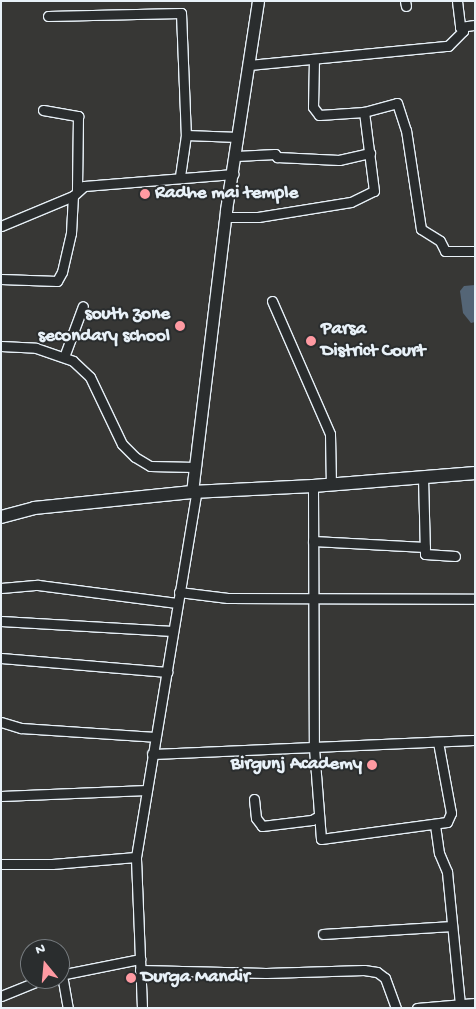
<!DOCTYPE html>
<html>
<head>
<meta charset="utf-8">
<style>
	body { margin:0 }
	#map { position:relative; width:476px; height:1009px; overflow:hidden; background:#373735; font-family:"Gochi Hand",sans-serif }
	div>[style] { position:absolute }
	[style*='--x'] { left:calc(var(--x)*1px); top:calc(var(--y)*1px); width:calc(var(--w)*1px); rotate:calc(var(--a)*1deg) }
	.water>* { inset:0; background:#546576 }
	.roads { filter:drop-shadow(1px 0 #e8f1f8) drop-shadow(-1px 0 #e8f1f8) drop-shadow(0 1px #e8f1f8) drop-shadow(0 -1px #e8f1f8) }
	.minor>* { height:9px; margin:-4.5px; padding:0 4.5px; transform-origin:4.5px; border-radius:4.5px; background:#2a2d2e }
	.tertiary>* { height:11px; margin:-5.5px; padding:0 5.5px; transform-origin:5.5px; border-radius:5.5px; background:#2a2d2e }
	.secondary>* { height:12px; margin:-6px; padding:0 6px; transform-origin:6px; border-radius:6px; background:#2a2d2e }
	.dots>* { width:14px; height:14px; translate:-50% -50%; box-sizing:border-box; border:2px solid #2a2d2e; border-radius:50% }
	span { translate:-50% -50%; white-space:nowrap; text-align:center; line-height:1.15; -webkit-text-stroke:4px #2a2d2e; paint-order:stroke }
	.poi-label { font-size:19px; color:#e8f1f8; font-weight:700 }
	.left { translate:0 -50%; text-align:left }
	.right { translate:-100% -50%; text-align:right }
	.frame { position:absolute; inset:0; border:2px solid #e8f1f8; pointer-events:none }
	.north { position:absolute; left:20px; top:939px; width:50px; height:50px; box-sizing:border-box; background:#2a2d2e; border:1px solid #767b7f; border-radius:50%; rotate:343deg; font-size:14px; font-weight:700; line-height:20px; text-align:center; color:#e8f1f8 }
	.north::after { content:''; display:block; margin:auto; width:18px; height:22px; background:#ff9aa2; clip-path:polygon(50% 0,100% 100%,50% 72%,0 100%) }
</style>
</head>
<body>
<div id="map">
	<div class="water">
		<div style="clip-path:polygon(475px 285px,475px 322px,471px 323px,463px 313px,460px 291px,464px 286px)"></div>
	</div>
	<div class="roads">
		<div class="minor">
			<div style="--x:405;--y:1;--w:5;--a:79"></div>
			<div style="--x:457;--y:1;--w:26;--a:83"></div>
			<div style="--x:48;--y:16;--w:133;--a:-1.3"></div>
			<div style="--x:181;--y:13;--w:122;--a:87.7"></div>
			<div style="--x:186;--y:135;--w:41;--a:98.3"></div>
			<div style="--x:249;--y:65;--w:200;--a:-5.5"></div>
			<div style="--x:448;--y:46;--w:21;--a:-45"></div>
			<div style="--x:463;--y:31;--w:5;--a:-127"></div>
			<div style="--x:460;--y:27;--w:15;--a:-8"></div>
			<div style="--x:43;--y:110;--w:36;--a:10"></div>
			<div style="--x:78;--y:116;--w:75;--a:90.8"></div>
			<div style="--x:364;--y:112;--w:34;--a:-15"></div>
			<div style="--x:397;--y:103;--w:28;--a:72"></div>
			<div style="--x:406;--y:130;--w:100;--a:81.4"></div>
			<div style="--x:421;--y:229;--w:22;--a:32"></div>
			<div style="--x:440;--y:241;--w:11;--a:63"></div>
			<div style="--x:445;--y:251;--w:30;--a:0"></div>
			<div style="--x:186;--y:135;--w:52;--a:2.2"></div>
			<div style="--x:236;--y:156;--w:39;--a:-3"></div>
			<div style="--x:275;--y:154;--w:4;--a:56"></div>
			<div style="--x:277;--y:157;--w:62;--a:2.8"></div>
			<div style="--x:339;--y:160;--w:32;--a:-13"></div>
			<div style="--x:225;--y:217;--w:33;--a:0"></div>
			<div style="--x:258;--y:217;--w:94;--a:-9.2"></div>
			<div style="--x:351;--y:202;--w:25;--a:-26"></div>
			<div style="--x:374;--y:191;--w:80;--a:-97.2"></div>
			<div style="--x:364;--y:112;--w:45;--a:176.2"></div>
			<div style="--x:319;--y:115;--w:10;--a:-127"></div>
			<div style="--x:313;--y:107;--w:47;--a:-88.8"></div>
			<div style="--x:1;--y:226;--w:78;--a:-22.6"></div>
			<div style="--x:73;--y:196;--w:15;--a:-42"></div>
			<div style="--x:84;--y:186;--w:150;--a:-4.6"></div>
			<div style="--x:1;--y:279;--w:56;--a:2"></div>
			<div style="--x:57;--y:281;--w:10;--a:-61"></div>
			<div style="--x:62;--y:272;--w:40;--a:-77"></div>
			<div style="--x:71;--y:233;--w:37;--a:-87"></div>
			<div style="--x:272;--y:301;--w:145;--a:66.4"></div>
			<div style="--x:330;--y:434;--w:51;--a:88.9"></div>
			<div style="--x:1;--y:346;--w:35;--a:3"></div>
			<div style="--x:36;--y:348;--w:39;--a:19"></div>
			<div style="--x:73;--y:361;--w:23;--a:43"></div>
			<div style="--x:90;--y:377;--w:74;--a:64.5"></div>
			<div style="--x:122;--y:444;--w:18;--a:45"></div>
			<div style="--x:135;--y:457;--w:17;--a:31"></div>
			<div style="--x:150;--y:466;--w:45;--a:1.3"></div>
			<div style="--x:64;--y:357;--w:54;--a:-69.6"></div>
			<div style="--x:423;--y:477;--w:77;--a:88.5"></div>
			<div style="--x:425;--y:554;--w:30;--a:4"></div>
			<div style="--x:313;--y:486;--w:262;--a:89.8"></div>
			<div style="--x:314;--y:748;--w:91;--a:85.6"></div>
			<div style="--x:321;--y:839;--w:127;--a:-7.7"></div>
			<div style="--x:447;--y:822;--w:10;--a:-66"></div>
			<div style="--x:451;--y:813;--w:72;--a:-100.4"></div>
			<div style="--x:313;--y:541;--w:112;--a:3.1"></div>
			<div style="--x:1;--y:588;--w:37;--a:-5"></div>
			<div style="--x:38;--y:585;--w:140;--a:7.4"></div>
			<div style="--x:179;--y:592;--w:49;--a:7"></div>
			<div style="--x:228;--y:598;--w:247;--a:0.2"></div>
			<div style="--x:1;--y:621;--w:172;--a:3.3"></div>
			<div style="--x:1;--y:658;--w:167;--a:4.8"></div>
			<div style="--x:1;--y:722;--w:21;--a:17"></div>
			<div style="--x:21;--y:728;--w:134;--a:3.8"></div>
			<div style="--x:152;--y:754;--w:323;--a:-2.5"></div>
			<div style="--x:1;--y:796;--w:146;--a:-2.4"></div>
			<div style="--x:254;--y:799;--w:19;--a:84"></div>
			<div style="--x:256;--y:818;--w:10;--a:53"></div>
			<div style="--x:262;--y:826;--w:50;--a:-6.8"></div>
			<div style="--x:312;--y:820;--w:8;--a:-30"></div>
			<div style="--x:435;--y:825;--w:28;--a:82"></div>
			<div style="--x:439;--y:853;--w:21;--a:67"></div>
			<div style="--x:447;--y:872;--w:133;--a:84.4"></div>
			<div style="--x:1;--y:864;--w:51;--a:0"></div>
			<div style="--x:52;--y:864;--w:84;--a:-4.8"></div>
			<div style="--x:323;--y:934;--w:129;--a:-3.5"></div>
			<div style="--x:140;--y:970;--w:126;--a:1.4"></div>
			<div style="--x:266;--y:973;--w:98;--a:-1.8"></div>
			<div style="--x:364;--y:970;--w:13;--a:9"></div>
			<div style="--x:377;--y:972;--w:10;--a:37"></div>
			<div style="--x:385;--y:978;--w:32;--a:70"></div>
			<div style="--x:60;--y:975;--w:82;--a:-11.3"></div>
			<div style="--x:62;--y:975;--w:34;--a:80"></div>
			<div style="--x:1;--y:996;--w:45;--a:-22"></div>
			<div style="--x:142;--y:1008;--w:151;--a:-92.3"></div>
			<div style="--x:136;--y:857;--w:369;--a:-80.6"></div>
			<div style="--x:417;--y:1008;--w:58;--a:-4.9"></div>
		</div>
		<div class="tertiary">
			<div style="--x:192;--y:492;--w:284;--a:-83.1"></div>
			<div style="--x:226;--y:210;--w:211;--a:-81.3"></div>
		</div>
		<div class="secondary">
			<div style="--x:1;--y:517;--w:34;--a:-15"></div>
			<div style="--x:34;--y:508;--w:159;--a:-5.8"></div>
			<div style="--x:192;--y:492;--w:121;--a:-2.8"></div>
			<div style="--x:313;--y:486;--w:163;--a:-4.6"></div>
		</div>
	</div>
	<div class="dots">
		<div style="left:145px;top:194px;background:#ff9aa2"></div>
		<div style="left:180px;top:326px;background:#ff9aa2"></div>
		<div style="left:311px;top:341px;background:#ff9aa2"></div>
		<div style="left:372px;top:765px;background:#ff9aa2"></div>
		<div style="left:131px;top:978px;background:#ff9aa2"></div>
	</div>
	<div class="poi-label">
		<span class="left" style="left:155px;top:194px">Radhe mai temple</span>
		<span class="right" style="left:170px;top:326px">south zone<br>secondary school</span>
		<span class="left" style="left:321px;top:341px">Parsa<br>District Court</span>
		<span class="right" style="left:362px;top:765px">Birgunj Academy</span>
		<span class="left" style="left:141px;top:978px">Durga Mandir</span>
	</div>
	<div class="frame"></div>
	<div class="north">N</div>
</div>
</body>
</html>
